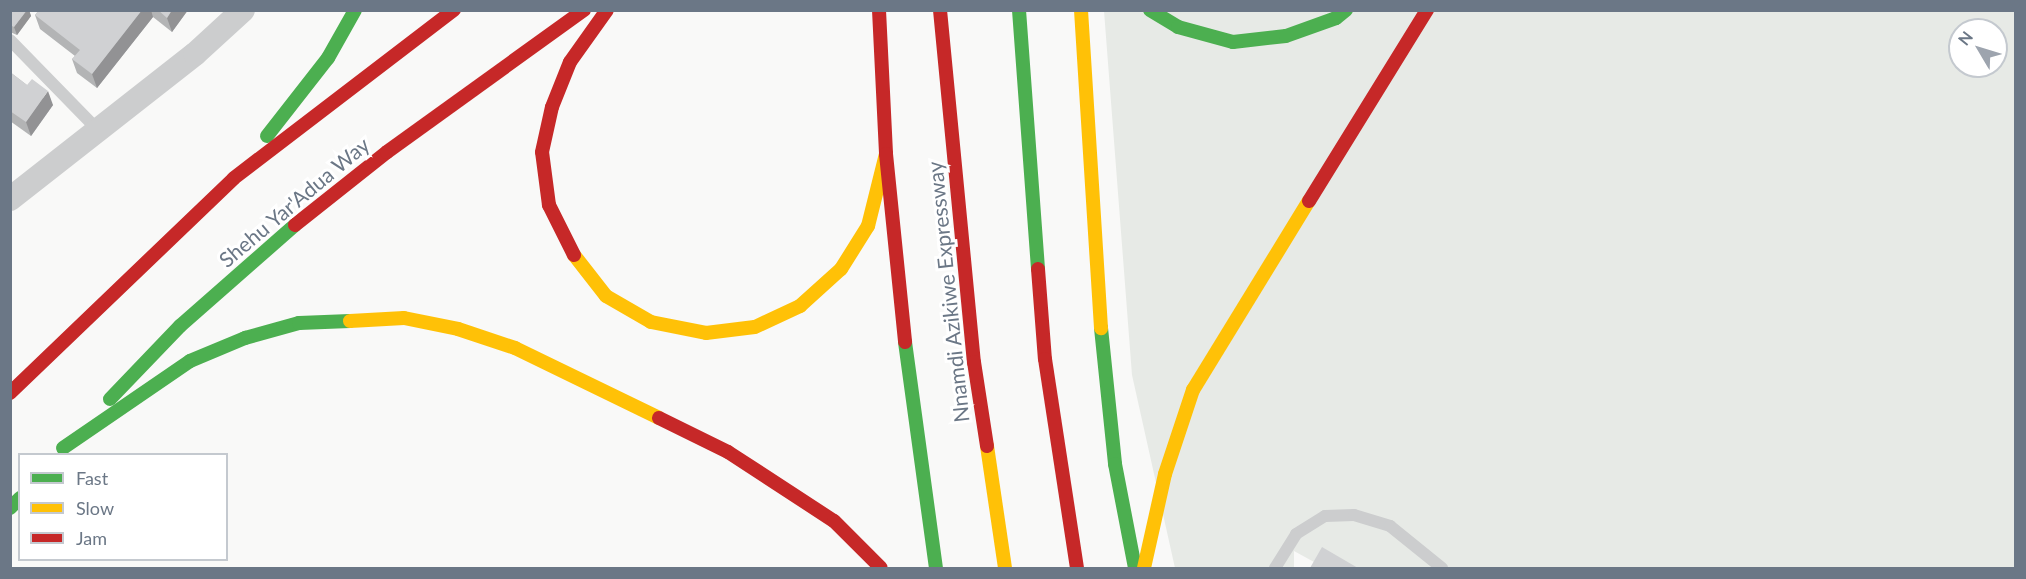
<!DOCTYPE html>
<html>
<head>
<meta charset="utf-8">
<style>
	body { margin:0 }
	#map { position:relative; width:2026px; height:579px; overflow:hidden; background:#f9f9f8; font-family:Lato,sans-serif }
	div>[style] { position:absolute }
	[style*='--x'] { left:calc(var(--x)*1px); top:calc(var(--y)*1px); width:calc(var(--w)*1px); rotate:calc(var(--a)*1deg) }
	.green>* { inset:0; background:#e7eae6 }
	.lane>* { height:12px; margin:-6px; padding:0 6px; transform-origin:6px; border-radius:6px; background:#cccdce }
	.street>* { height:24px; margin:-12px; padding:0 12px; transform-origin:12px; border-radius:12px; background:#cccdce }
	.fast>* { height:14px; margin:-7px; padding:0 7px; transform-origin:7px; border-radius:7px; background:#4caf50 }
	.slow>* { height:14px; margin:-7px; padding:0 7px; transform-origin:7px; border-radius:7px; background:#ffc107 }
	.jam>* { height:14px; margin:-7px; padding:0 7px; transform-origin:7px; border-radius:7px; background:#c62828 }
	.wall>* { inset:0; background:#b3b4b5 }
	.shaded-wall>* { inset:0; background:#929294 }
	.building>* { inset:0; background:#d0d1d3 }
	span { translate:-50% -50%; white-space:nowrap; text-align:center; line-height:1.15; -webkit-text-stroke:6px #fff; paint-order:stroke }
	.street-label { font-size:21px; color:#6b7786 }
	.frame { position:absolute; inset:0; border:12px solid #6b7786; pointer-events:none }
	.legend { position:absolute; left:18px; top:453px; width:210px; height:108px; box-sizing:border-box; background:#fff; border:2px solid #c4c9cf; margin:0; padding:8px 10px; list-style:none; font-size:18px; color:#6b7786 }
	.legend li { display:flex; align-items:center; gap:12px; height:30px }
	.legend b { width:30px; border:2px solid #c4c9cf }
	.north { position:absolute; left:1948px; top:18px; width:60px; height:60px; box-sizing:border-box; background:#fff; border:2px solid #c4c9cf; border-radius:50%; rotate:308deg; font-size:16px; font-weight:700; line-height:24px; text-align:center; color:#6b7786 }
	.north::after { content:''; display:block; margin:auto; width:21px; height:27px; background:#9da4ae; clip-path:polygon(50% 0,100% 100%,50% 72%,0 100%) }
</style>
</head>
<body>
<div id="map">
	<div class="green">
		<div style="clip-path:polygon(evenodd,1104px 11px,2015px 11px,2015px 568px,1325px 568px,1294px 551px,1294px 568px,1175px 568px,1132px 375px,1104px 11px,1960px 30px,1996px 30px,1996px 66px,1960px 66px,1960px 30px)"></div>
	</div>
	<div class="lane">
		<div style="--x:10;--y:40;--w:123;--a:45.7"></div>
		<div style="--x:1275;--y:568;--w:40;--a:-58"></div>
		<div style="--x:1296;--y:534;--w:34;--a:-32"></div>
		<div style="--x:1325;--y:516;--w:29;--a:-2"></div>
		<div style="--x:1354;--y:515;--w:38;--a:17"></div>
		<div style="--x:1390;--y:526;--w:67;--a:38.9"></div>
	</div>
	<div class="street">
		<div style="--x:10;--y:199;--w:235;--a:-38.1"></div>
		<div style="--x:195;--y:54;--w:65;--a:-42.5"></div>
	</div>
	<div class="fast">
		<div style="--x:1019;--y:10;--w:260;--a:85.8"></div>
		<div style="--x:1150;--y:10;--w:33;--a:31"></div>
		<div style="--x:1178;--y:27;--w:57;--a:15.3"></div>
		<div style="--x:1233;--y:42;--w:53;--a:-6.5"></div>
		<div style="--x:1286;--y:36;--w:53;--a:-19.8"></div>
		<div style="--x:1336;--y:18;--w:13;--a:-39"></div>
		<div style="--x:267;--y:136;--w:99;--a:-52"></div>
		<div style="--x:328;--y:58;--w:55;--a:-60.6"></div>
		<div style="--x:1101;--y:328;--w:137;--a:84.1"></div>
		<div style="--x:1115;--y:464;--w:106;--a:79.1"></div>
		<div style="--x:905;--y:342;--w:228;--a:82.2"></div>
		<div style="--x:110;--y:399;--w:101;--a:-46.2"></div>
		<div style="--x:180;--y:326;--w:153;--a:-41.3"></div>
		<div style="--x:63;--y:448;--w:154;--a:-34.4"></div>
		<div style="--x:190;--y:361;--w:60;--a:-22.7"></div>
		<div style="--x:245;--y:338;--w:56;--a:-15.5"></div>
		<div style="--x:299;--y:323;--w:51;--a:-2.2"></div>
		<div style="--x:10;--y:508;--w:14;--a:-45"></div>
	</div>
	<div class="slow">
		<div style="--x:1081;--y:10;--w:319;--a:86.4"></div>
		<div style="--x:574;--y:255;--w:52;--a:52"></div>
		<div style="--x:606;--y:296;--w:52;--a:30"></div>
		<div style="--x:651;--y:322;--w:56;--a:11.3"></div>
		<div style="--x:706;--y:333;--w:49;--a:-7"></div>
		<div style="--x:755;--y:327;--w:50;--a:-25"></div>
		<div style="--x:800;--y:306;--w:55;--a:-42.1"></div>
		<div style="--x:841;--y:269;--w:51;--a:-57.9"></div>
		<div style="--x:868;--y:226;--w:74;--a:-76"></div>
		<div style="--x:350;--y:321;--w:54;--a:-3.2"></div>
		<div style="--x:404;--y:318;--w:55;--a:11.5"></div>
		<div style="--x:458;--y:329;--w:60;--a:18.4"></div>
		<div style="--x:515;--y:348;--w:160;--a:25.9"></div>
		<div style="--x:987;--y:446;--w:123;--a:81.6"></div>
		<div style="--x:1144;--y:568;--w:96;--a:-77.4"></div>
		<div style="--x:1165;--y:474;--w:89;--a:-71.6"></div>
		<div style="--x:1193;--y:390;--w:222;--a:-58.5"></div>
	</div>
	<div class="jam">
		<div style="--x:879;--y:10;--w:144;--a:87.2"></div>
		<div style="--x:886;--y:154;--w:189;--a:84.2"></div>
		<div style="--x:940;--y:10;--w:354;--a:84.5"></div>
		<div style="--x:974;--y:362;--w:85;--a:81.2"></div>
		<div style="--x:1309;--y:201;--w:225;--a:-58.3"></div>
		<div style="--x:295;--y:225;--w:117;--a:-38.4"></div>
		<div style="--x:387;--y:152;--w:243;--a:-35.8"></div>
		<div style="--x:574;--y:255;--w:56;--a:-116.6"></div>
		<div style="--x:549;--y:205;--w:53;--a:-97.5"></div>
		<div style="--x:542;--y:152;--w:46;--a:-77.5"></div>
		<div style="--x:552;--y:107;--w:48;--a:-68.2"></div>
		<div style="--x:570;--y:62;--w:64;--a:-54.6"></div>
		<div style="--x:1038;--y:269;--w:90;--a:85.6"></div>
		<div style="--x:1045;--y:359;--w:211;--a:81.3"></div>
		<div style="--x:10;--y:393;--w:310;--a:-43.8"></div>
		<div style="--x:234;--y:178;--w:277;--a:-37.4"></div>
		<div style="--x:659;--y:418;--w:77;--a:26.2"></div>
		<div style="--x:728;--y:452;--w:126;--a:33.1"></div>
		<div style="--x:834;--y:521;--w:66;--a:45"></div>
	</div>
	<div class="wall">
		<div style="clip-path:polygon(10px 10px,29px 10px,31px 16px,17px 35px,10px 32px)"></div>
		<div style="clip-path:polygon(39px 10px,188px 10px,172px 32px,153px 17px,97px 88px,77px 73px,72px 59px,75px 56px,40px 29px,35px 15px)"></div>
		<div style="clip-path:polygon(10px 72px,53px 105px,31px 136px,10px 121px)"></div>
	</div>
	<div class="shaded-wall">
		<div style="clip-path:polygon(27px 10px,29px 10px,31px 16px,17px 35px,14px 27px)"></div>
		<div style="clip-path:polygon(142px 10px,151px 10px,153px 17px,97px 88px,92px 74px)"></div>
		<div style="clip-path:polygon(172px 10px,188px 10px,172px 32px,167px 18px)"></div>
		<div style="clip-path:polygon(48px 91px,53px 105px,31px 136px,26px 122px)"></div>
	</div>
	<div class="building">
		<div style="clip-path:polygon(10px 10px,27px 10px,14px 27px,10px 25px)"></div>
		<div style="clip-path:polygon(39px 10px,142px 10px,92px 74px,72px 59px,80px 50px,35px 15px)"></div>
		<div style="clip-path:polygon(158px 10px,172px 10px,167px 18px)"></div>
		<div style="clip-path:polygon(10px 72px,27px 85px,32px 79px,48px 91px,26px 122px,10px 111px)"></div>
		<div style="clip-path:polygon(1322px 547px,1358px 568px,1310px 568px)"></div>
	</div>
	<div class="street-label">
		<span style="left:294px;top:202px;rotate:-40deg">Shehu Yar'Adua Way</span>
		<span style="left:948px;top:292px;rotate:-96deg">Nnamdi Azikiwe Expressway</span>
	</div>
	<div class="frame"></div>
	<ul class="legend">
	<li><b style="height:8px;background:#4caf50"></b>Fast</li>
	<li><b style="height:8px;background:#ffc107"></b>Slow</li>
	<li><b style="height:8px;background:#c62828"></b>Jam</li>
	</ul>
	<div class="north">N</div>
</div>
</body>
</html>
